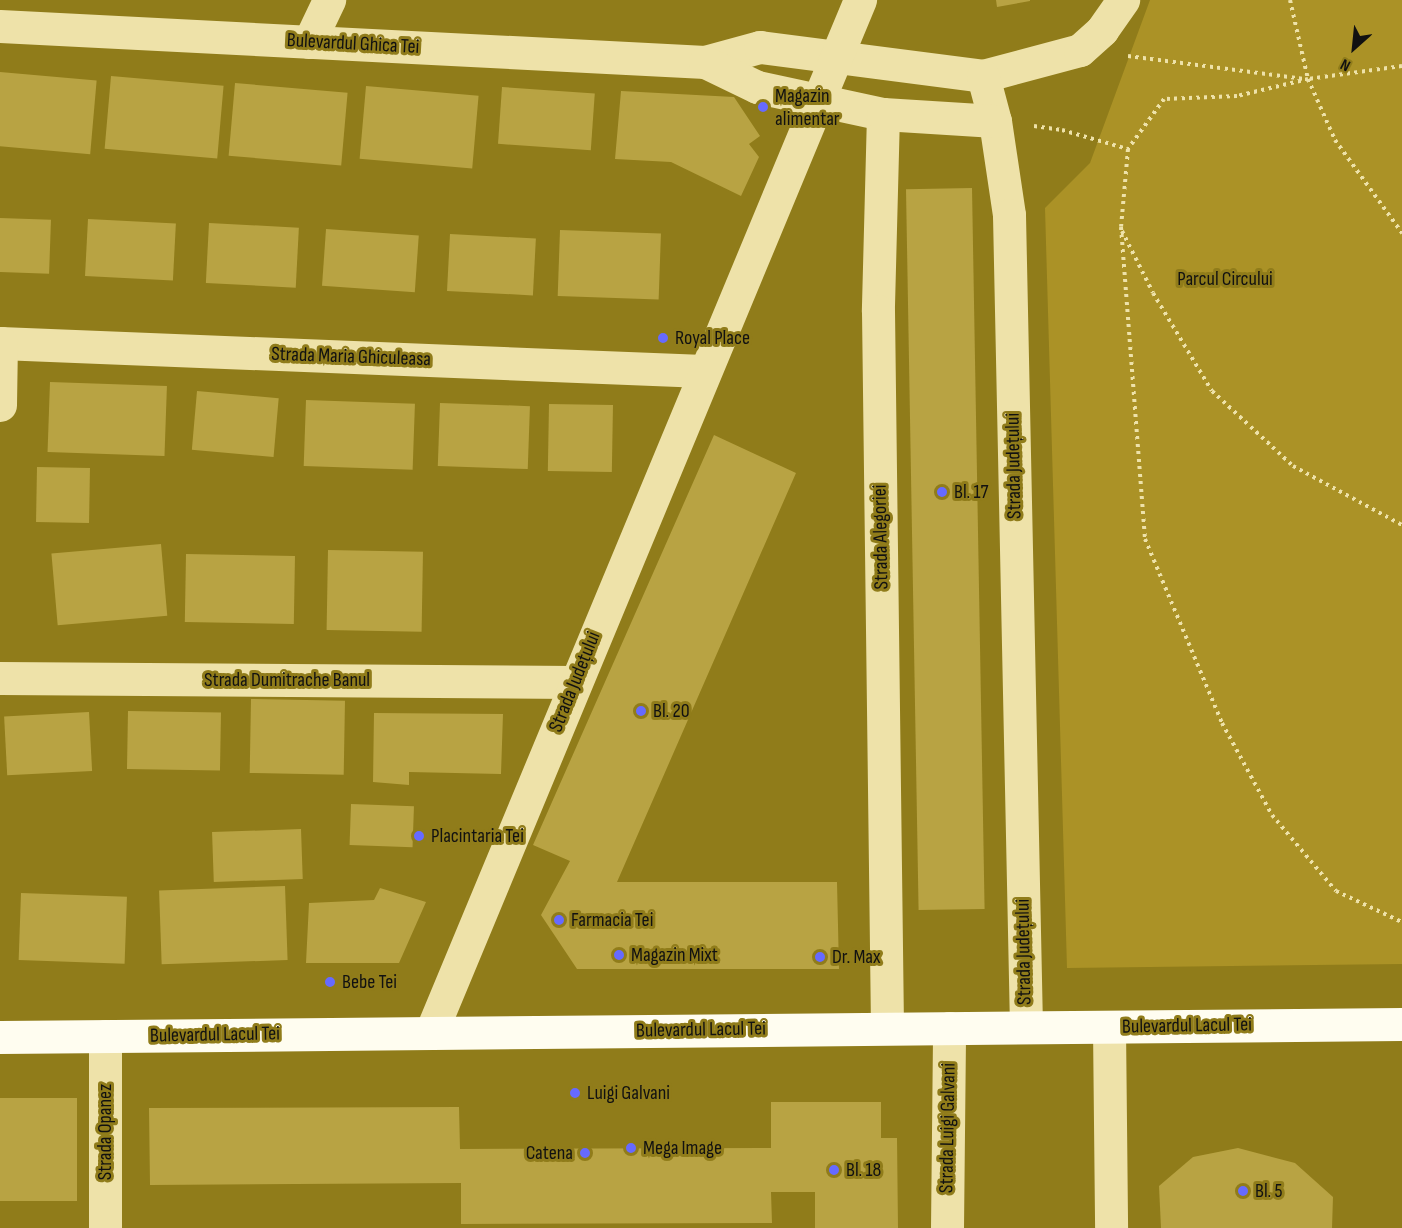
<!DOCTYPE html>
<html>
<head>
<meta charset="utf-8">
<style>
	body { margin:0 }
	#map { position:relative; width:1402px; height:1228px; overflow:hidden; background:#907c1a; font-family:"Sofia Sans Condensed",sans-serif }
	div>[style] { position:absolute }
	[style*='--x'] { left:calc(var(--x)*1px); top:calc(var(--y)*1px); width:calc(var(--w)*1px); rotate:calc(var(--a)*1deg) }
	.green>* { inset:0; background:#ab9226 }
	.building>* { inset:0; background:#b8a343; transform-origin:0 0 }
	.path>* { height:4px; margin-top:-2px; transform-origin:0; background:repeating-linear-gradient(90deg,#eee2a9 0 3px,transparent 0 7.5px) }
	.minor>* { height:33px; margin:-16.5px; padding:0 16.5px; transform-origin:16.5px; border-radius:16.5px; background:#eee2a9 }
	.major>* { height:33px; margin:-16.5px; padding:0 16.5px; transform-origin:16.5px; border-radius:16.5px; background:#fffdf0 }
	.dots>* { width:16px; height:16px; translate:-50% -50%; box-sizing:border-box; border:3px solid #907c1a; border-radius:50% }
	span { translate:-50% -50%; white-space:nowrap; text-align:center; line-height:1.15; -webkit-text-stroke:6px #907c1a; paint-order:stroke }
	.street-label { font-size:20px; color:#111 }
	.poi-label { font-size:20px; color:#111 }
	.left { translate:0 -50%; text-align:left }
	.right { translate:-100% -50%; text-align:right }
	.park-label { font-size:20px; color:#111 }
	.north { position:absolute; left:1324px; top:18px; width:60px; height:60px; -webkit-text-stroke:4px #907c1a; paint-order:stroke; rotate:207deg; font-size:16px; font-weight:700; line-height:24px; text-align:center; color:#111 }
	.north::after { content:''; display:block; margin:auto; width:21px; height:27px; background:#111; clip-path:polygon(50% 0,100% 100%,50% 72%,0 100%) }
</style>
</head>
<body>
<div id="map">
	<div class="green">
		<div style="clip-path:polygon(1150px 0,1402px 0,1402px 964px,1067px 968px,1045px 208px,1090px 163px)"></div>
	</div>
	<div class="building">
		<div style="clip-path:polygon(996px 0,1030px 0,1030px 1px,997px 7px)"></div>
		<div style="left:0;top:72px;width:97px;height:74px;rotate:5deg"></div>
		<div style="left:111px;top:76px;width:113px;height:73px;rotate:5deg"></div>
		<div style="left:235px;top:83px;width:113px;height:73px;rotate:5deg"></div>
		<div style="left:366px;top:86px;width:113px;height:73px;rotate:5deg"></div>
		<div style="left:502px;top:87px;width:93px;height:57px;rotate:4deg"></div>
		<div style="clip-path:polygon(621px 91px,734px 97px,760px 136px,749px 144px,759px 157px,741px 196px,671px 162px,615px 159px)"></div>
		<div style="left:972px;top:188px;width:721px;height:66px;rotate:89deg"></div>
		<div style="left:0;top:218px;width:51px;height:54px;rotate:2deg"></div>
		<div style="left:88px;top:219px;width:88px;height:57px;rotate:3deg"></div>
		<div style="left:209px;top:223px;width:90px;height:60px;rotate:3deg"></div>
		<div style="left:326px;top:229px;width:93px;height:57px;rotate:4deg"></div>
		<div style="left:560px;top:230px;width:101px;height:66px;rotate:2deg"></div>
		<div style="left:450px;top:234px;width:86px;height:57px;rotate:3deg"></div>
		<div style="left:50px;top:382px;width:117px;height:70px;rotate:2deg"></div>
		<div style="left:197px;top:391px;width:82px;height:59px;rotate:5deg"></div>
		<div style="left:306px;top:400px;width:109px;height:66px;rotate:2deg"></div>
		<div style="left:440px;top:403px;width:90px;height:63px;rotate:2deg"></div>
		<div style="left:549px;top:404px;width:64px;height:67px;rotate:1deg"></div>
		<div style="clip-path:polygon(714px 435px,796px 473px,617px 882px,837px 882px,839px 969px,577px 969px,541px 915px,570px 861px,533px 845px)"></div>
		<div style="left:37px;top:467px;width:53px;height:55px;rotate:1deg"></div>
		<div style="left:161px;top:544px;width:72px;height:110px;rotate:85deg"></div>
		<div style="left:328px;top:550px;width:95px;height:80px;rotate:1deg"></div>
		<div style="left:186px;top:554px;width:109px;height:68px;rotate:1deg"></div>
		<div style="left:251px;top:699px;width:94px;height:74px;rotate:1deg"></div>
		<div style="left:128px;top:711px;width:93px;height:58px;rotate:1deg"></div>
		<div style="left:89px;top:712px;width:59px;height:85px;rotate:87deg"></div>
		<div style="clip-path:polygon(374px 713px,503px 714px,501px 774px,409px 772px,409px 785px,373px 782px)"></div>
		<div style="left:351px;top:804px;width:63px;height:41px;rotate:2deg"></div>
		<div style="left:301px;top:829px;width:50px;height:89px;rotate:88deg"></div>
		<div style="left:285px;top:886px;width:74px;height:126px;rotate:88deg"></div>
		<div style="clip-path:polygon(380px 888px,426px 902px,399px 963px,306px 963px,309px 903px,374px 900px)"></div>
		<div style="left:21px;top:893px;width:106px;height:67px;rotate:2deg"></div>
		<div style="left:0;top:1098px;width:77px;height:103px"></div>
		<div style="clip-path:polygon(771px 1102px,881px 1102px,881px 1138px,897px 1138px,898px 1228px,815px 1228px,815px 1192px,771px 1192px,772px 1223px,461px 1224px,461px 1183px,150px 1185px,149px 1108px,459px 1107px,460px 1149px,771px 1148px)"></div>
		<div style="clip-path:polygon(1238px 1148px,1295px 1163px,1333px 1197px,1332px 1228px,1161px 1228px,1159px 1186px,1193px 1157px)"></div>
	</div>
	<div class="path">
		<div style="--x:1290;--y:0;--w:81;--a:77.2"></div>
		<div style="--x:1308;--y:79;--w:67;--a:66.1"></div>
		<div style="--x:1335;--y:140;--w:115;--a:54.2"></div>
		<div style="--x:1128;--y:56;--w:178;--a:7.4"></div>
		<div style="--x:1402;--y:66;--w:95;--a:172.1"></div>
		<div style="--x:1308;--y:79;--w:73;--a:166.5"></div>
		<div style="--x:1237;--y:96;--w:73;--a:177.6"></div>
		<div style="--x:1164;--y:99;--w:62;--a:125.8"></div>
		<div style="--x:1128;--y:149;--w:78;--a:95.1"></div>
		<div style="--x:1121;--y:227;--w:313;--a:85.6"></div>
		<div style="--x:1145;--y:539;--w:199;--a:67.3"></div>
		<div style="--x:1222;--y:723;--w:105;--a:61.5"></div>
		<div style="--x:1272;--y:815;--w:99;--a:49.9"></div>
		<div style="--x:1336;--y:891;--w:73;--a:25.2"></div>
		<div style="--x:1034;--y:126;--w:28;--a:8"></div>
		<div style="--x:1062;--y:130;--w:69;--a:16.1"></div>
		<div style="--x:1122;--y:231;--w:69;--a:63.4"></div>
		<div style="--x:1153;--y:293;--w:114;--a:59"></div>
		<div style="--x:1212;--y:391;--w:110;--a:42.8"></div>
		<div style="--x:1293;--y:466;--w:124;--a:28.4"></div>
	</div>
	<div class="minor">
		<div style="--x:0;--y:26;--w:706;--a:2.92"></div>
		<div style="--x:705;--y:62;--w:57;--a:-15.3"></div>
		<div style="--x:760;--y:47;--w:225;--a:7.4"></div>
		<div style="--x:983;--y:76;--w:100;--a:-15"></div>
		<div style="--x:1080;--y:50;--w:30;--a:-42"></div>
		<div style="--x:1102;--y:30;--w:37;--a:-55"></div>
		<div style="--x:309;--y:42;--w:47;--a:-64.5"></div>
		<div style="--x:705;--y:62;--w:58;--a:25.7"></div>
		<div style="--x:757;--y:87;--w:129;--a:12.1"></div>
		<div style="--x:883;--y:114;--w:197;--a:91.5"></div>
		<div style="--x:878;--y:311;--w:717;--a:89.28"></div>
		<div style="--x:983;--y:76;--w:47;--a:75.1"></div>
		<div style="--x:995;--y:121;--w:95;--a:81.5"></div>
		<div style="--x:1009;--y:215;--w:812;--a:88.8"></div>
		<div style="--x:883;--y:114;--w:112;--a:3.6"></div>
		<div style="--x:0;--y:343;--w:704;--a:2.28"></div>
		<div style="--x:0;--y:405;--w:62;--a:-89.1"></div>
		<div style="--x:0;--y:678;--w:574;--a:0.4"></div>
		<div style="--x:1109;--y:1027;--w:201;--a:89.4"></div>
		<div style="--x:431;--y:1032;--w:1118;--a:-67.43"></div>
		<div style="--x:105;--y:1036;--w:192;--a:90"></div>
		<div style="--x:947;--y:1228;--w:200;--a:-89.4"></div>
	</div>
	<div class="major">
		<div style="--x:0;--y:1037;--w:1402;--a:-0.53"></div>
	</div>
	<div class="dots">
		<div style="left:763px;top:107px;background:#666aff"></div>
		<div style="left:663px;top:338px;background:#666aff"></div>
		<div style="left:942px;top:492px;background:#666aff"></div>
		<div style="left:641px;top:711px;background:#666aff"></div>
		<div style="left:419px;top:836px;background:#666aff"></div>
		<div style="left:559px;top:920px;background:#666aff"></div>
		<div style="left:619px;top:955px;background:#666aff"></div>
		<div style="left:820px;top:957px;background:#666aff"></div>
		<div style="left:330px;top:982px;background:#666aff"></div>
		<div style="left:575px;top:1093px;background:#666aff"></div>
		<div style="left:631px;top:1148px;background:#666aff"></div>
		<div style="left:585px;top:1153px;background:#666aff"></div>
		<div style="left:834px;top:1170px;background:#666aff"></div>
		<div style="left:1243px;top:1191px;background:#666aff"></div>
	</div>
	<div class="street-label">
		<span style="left:353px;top:44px;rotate:3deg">Bulevardul Ghica Tei</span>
		<span style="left:351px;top:357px;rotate:2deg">Strada Maria Ghiculeasa</span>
		<span style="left:1014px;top:466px;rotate:-91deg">Strada Județului</span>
		<span style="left:881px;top:537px;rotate:-91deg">Strada Alegoriei</span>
		<span style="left:287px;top:680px">Strada Dumitrache Banul</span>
		<span style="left:575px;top:682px;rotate:-68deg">Strada Județului</span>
		<span style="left:1024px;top:952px;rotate:-91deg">Strada Județului</span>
		<span style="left:1187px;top:1026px;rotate:-1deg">Bulevardul Lacul Tei</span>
		<span style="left:701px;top:1030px;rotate:-1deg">Bulevardul Lacul Tei</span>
		<span style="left:215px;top:1035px;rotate:-1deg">Bulevardul Lacul Tei</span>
		<span style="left:948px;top:1128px;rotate:-89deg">Strada Luigi Galvani</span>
		<span style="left:105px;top:1132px;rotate:-90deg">Strada Opanez</span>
	</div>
	<div class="poi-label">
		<span class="left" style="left:775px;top:108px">Magazin<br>alimentar</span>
		<span class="left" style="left:675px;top:338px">Royal Place</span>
		<span class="left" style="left:954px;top:492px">Bl. 17</span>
		<span class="left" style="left:653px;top:711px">Bl. 20</span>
		<span class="left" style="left:431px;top:836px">Placintaria Tei</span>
		<span class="left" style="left:571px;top:920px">Farmacia Tei</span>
		<span class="left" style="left:631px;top:955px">Magazin Mixt</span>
		<span class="left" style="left:832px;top:957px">Dr. Max</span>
		<span class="left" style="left:342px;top:982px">Bebe Tei</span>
		<span class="left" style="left:587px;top:1093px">Luigi Galvani</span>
		<span class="left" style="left:643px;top:1148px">Mega Image</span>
		<span class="right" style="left:573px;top:1153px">Catena</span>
		<span class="left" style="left:846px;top:1170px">Bl. 18</span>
		<span class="left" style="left:1255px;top:1191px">Bl. 5</span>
	</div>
	<div class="park-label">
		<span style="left:1225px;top:279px">Parcul Circului</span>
	</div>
	<div class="north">N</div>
</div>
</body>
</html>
